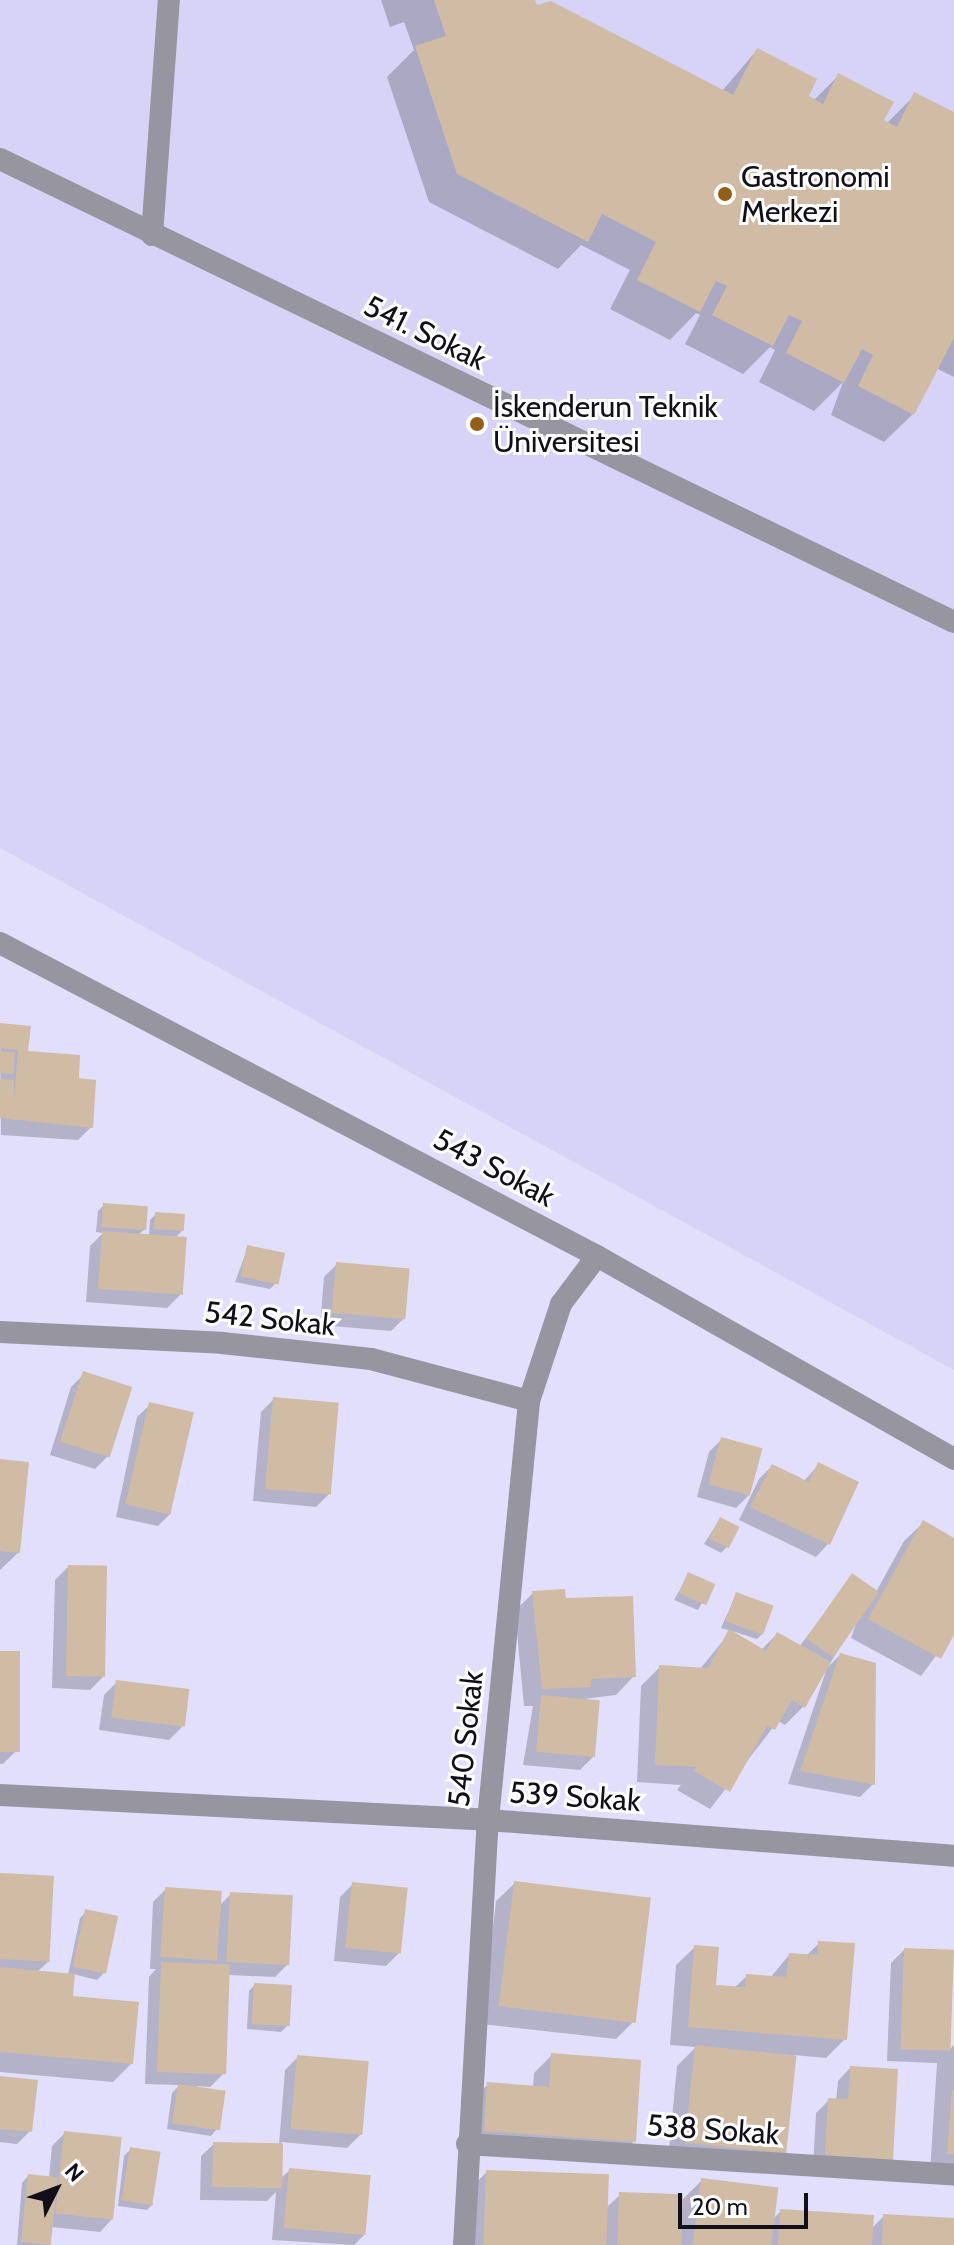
<!DOCTYPE html>
<html>
<head>
<meta charset="utf-8">
<style>
	body { margin:0 }
	#map { position:relative; width:954px; height:2245px; overflow:hidden; background:#e1dffb; font-family:Cabin,sans-serif }
	div>[style] { position:absolute }
	[style*='--x'] { left:calc(var(--x)*1px); top:calc(var(--y)*1px); width:calc(var(--w)*1px); rotate:calc(var(--a)*1deg) }
	.built>* { inset:0; background:#d6d3f6 }
	.shadow>* { inset:0; background:#0003 }
	.building>* { inset:0; background:#d0bba5; transform-origin:0 0 }
	.minor>* { height:22px; margin:-11px; padding:0 11px; transform-origin:11px; border-radius:11px; background:#9695a0 }
	.tertiary>* { height:22px; margin:-11px; padding:0 11px; transform-origin:11px; border-radius:11px; background:#9695a0 }
	.dots>* { width:22px; height:22px; translate:-50% -50%; box-sizing:border-box; border:4px solid #fff; border-radius:50% }
	span { translate:-50% -50%; white-space:nowrap; text-align:center; line-height:1.15; -webkit-text-stroke:6px #fff; paint-order:stroke }
	.poi-label { font-size:30px; color:#11101a }
	.left { translate:0 -50%; text-align:left }
	.street-label { font-size:30px; color:#11101a }
	.north { position:absolute; left:16px; top:2149px; width:80px; height:80px; -webkit-text-stroke:6px #fff; paint-order:stroke; rotate:48deg; font-size:22px; font-weight:700; line-height:32px; text-align:center; color:#11101a }
	.north::after { content:''; display:block; margin:auto; width:28px; height:36px; background:#11101a; clip-path:polygon(50% 0,100% 100%,50% 72%,0 100%) }
	.scale { position:absolute; left:678px; top:2193px; width:130px; height:36px; box-sizing:border-box; border:4px solid #11101a; border-top:0; padding-left:10px; font-size:24px; line-height:28px; white-space:nowrap; color:#11101a; -webkit-text-stroke:6px #fff; paint-order:stroke }
</style>
</head>
<body>
<div id="map">
	<div class="built">
		<div style="clip-path:polygon(0 0,954px 0,954px 1370px,0 848px)"></div>
	</div>
	<div class="shadow">
		<div style="clip-path:polygon(381px 0,533px 0,536px 8px,722px 91px,757px 50px,813px 101px,838px 76px,886px 124px,915px 95px,954px 114px,954px 377px,936px 368px,913px 414px,884px 442px,831px 415px,843px 382px,814px 411px,759px 382px,775px 350px,770px 347px,743px 374px,685px 344px,700px 315px,696px 313px,670px 340px,610px 309px,630px 270px,581px 245px,558px 269px,429px 202px,387px 77px,414px 50px,404px 22px,390px 27px)"></div>
		<div style="clip-path:polygon(0 1026px,23px 1053px,77px 1080px,91px 1127px,78px 1140px,1px 1135px)"></div>
		<div style="clip-path:polygon(104px 1205px,145px 1229px,138px 1235px,149px 1236px,150px 1220px,156px 1214px,182px 1231px,175px 1238px,180px 1295px,167px 1308px,86px 1302px,90px 1246px,103px 1233px,96px 1232px,98px 1211px)"></div>
		<div style="clip-path:polygon(248px 1247px,276px 1283px,270px 1289px,235px 1282px)"></div>
		<div style="clip-path:polygon(337px 1264px,404px 1318px,391px 1331px,320px 1325px,324px 1277px)"></div>
		<div style="clip-path:polygon(84px 1374px,108px 1456px,95px 1469px,50px 1455px,71px 1387px)"></div>
		<div style="clip-path:polygon(274px 1399px,329px 1494px,316px 1507px,253px 1501px,261px 1412px)"></div>
		<div style="clip-path:polygon(150px 1405px,171px 1513px,158px 1526px,116px 1517px,137px 1417px)"></div>
		<div style="clip-path:polygon(722px 1439px,749px 1495px,736px 1508px,697px 1497px,709px 1452px)"></div>
		<div style="clip-path:polygon(0 1461px,19px 1552px,0 1570px)"></div>
		<div style="clip-path:polygon(819px 1464px,828px 1544px,816px 1557px,739px 1520px,759px 1479px,772px 1466px,804px 1481px)"></div>
		<div style="clip-path:polygon(720px 1519px,727px 1547px,721px 1553px,704px 1544px)"></div>
		<div style="clip-path:polygon(923px 1523px,954px 1540px,954px 1631px,921px 1676px,851px 1638px,858px 1618px,803px 1707px,785px 1725px,778px 1721px,710px 1809px,677px 1790px,681px 1785px,637px 1782px,641px 1686px,660px 1667px,700px 1669px,731px 1631px,721px 1628px,736px 1595px,763px 1633px,757px 1639px,732px 1631px,761px 1650px,777px 1634px,799px 1647px,852px 1576px,876px 1592px,904px 1541px)"></div>
		<div style="clip-path:polygon(68px 1567px,103px 1677px,90px 1690px,52px 1688px,55px 1580px)"></div>
		<div style="clip-path:polygon(688px 1575px,712px 1585px,698px 1610px,674px 1600px)"></div>
		<div style="clip-path:polygon(533px 1593px,634px 1676px,616px 1695px,575px 1700px,593px 1757px,580px 1770px,523px 1765px,533px 1706px,524px 1706px,515px 1611px)"></div>
		<div style="clip-path:polygon(0 1653px,16px 1751px,3px 1764px,0 1764px)"></div>
		<div style="clip-path:polygon(840px 1655px,873px 1784px,860px 1797px,788px 1784px,827px 1668px)"></div>
		<div style="clip-path:polygon(117px 1682px,182px 1727px,169px 1740px,99px 1730px,104px 1695px)"></div>
		<div style="clip-path:polygon(0 1875px,49px 1961px,37px 1972px,68px 1975px,80px 1918px,86px 1912px,103px 1974px,97px 1980px,73px 1974px,71px 1998px,132px 2063px,113px 2082px,0 2072px)"></div>
		<div style="clip-path:polygon(515px 1883px,635px 2020px,616px 2039px,482px 2024px,496px 1901px)"></div>
		<div style="clip-path:polygon(353px 1884px,399px 1953px,386px 1966px,334px 1961px,340px 1897px)"></div>
		<div style="clip-path:polygon(166px 1889px,219px 1906px,231px 1894px,288px 1964px,275px 1977px,228px 1975px,223px 2074px,210px 2087px,197px 2086px,217px 2129px,211px 2136px,167px 2129px,172px 2093px,180px 2085px,145px 2084px,149px 1977px,156px 1969px,150px 1969px,153px 1902px)"></div>
		<div style="clip-path:polygon(819px 1943px,845px 2039px,826px 2058px,794px 2055px,785px 2152px,766px 2170px,668px 2160px,677px 2066px,696px 2047px,670px 2045px,676px 1965px,695px 1947px,714px 1987px,734px 1988px,747px 1976px,770px 1978px,789px 1955px,806px 1956px)"></div>
		<div style="clip-path:polygon(904px 1950px,952px 1952px,948px 2051px,954px 2045px,954px 2174px,930px 2172px,937px 2063px,887px 2061px,891px 1963px)"></div>
		<div style="clip-path:polygon(255px 1985px,288px 2025px,281px 2032px,247px 2029px,249px 1991px)"></div>
		<div style="clip-path:polygon(552px 2055px,634px 2141px,615px 2160px,467px 2149px,470px 2103px,488px 2084px,533px 2088px,534px 2073px)"></div>
		<div style="clip-path:polygon(298px 2057px,360px 2135px,347px 2148px,281px 2142px,280px 2179px,290px 2170px,365px 2234px,354px 2245px,272px 2240px,276px 2192px,267px 2201px,200px 2200px,201px 2156px,214px 2144px,279px 2145px,285px 2070px)"></div>
		<div style="clip-path:polygon(850px 2068px,891px 2159px,879px 2172px,813px 2167px,816px 2113px,829px 2100px,836px 2101px,838px 2081px)"></div>
		<div style="clip-path:polygon(0 2078px,30px 2131px,17px 2144px,0 2142px)"></div>
		<div style="clip-path:polygon(65px 2133px,112px 2219px,100px 2232px,52px 2227px,50px 2245px,17px 2245px,22px 2183px,28px 2176px,49px 2178px,52px 2146px)"></div>
		<div style="clip-path:polygon(130px 2150px,153px 2204px,147px 2210px,118px 2206px,124px 2156px)"></div>
		<div style="clip-path:polygon(487px 2172px,606px 2208px,620px 2195px,681px 2201px,702px 2180px,773px 2219px,781px 2211px,871px 2229px,884px 2216px,954px 2220px,954px 2245px,466px 2245px,468px 2190px)"></div>
	</div>
	<div class="building">
		<div style="clip-path:polygon(434px 0,535px 0,537px 5px,551px 1px,733px 95px,757px 48px,817px 79px,809px 96px,823px 104px,838px 73px,894px 102px,884px 120px,897px 127px,914px 92px,954px 112px,954px 338px,914px 415px,858px 386px,873px 355px,862px 349px,844px 383px,786px 353px,802px 321px,789px 315px,773px 346px,712px 315px,727px 286px,716px 281px,700px 312px,637px 280px,656px 242px,602px 214px,588px 242px,457px 174px,415px 46px,446px 36px)"></div>
		<div style="clip-path:polygon(0 1023px,31px 1026px,28px 1051px,80px 1055px,79px 1078px,96px 1080px,93px 1128px,0 1118px,0 1079px,14px 1080px,14px 1100px,18px 1050px,0 1048px)"></div>
		<div style="left:0;top:1051px;width:15px;height:22px;rotate:4deg"></div>
		<div style="left:103px;top:1203px;width:45px;height:24px;rotate:4deg"></div>
		<div style="left:155px;top:1212px;width:30px;height:17px;rotate:4deg"></div>
		<div style="left:102px;top:1231px;width:85px;height:58px;rotate:4deg"></div>
		<div style="left:247px;top:1245px;width:39px;height:32px;rotate:12deg"></div>
		<div style="left:336px;top:1262px;width:74px;height:51px;rotate:5deg"></div>
		<div style="left:83px;top:1371px;width:52px;height:74px;rotate:18deg"></div>
		<div style="left:273px;top:1397px;width:66px;height:92px;rotate:5deg"></div>
		<div style="left:149px;top:1402px;width:46px;height:105px;rotate:13deg"></div>
		<div style="left:721px;top:1437px;width:43px;height:49px;rotate:15deg"></div>
		<div style="clip-path:polygon(0 1459px,29px 1462px,20px 1553px,0 1551px)"></div>
		<div style="clip-path:polygon(818px 1462px,859px 1482px,830px 1545px,750px 1507px,772px 1464px,809px 1482px)"></div>
		<div style="left:720px;top:1517px;width:22px;height:24px;rotate:27deg"></div>
		<div style="clip-path:polygon(923px 1520px,954px 1538px,954px 1635px,941px 1659px,868px 1619px)"></div>
		<div style="left:68px;top:1565px;width:39px;height:111px;rotate:1deg"></div>
		<div style="left:688px;top:1572px;width:30px;height:23px;rotate:24deg"></div>
		<div style="left:852px;top:1573px;width:33px;height:80px;rotate:35deg"></div>
		<div style="clip-path:polygon(565px 1589px,566px 1598px,633px 1596px,636px 1677px,591px 1679px,591px 1687px,542px 1689px,532px 1591px)"></div>
		<div style="left:736px;top:1592px;width:40px;height:31px;rotate:20deg"></div>
		<div style="clip-path:polygon(729px 1629px,766px 1651px,777px 1632px,831px 1662px,805px 1708px,792px 1700px,775px 1730px,767px 1726px,730px 1792px,694px 1771px,697px 1767px,655px 1765px,659px 1665px,708px 1668px)"></div>
		<div style="left:0;top:1651px;width:20px;height:101px"></div>
		<div style="clip-path:polygon(840px 1653px,876px 1663px,875px 1785px,800px 1771px)"></div>
		<div style="left:116px;top:1680px;width:74px;height:38px;rotate:7deg"></div>
		<div style="left:541px;top:1695px;width:59px;height:57px;rotate:5deg"></div>
		<div style="left:0;top:1873px;width:54px;height:86px;rotate:3deg"></div>
		<div style="left:514px;top:1881px;width:138px;height:126px;rotate:7deg"></div>
		<div style="left:352px;top:1882px;width:56px;height:66px;rotate:6deg"></div>
		<div style="left:165px;top:1887px;width:57px;height:70px;rotate:4deg"></div>
		<div style="left:230px;top:1892px;width:63px;height:70px;rotate:3deg"></div>
		<div style="left:85px;top:1909px;width:34px;height:59px;rotate:12deg"></div>
		<div style="clip-path:polygon(818px 1941px,855px 1943px,847px 2040px,688px 2027px,694px 1945px,719px 1947px,716px 1985px,745px 1987px,746px 1974px,786px 1977px,789px 1953px,818px 1955px)"></div>
		<div style="left:904px;top:1948px;width:50px;height:101px;rotate:2deg"></div>
		<div style="left:161px;top:1962px;width:69px;height:110px;rotate:2deg"></div>
		<div style="clip-path:polygon(0 1967px,75px 1974px,73px 1996px,139px 2002px,133px 2064px,0 2052px)"></div>
		<div style="left:254px;top:1983px;width:38px;height:41px;rotate:3deg"></div>
		<div style="left:695px;top:2045px;width:102px;height:98px;rotate:6deg"></div>
		<div style="clip-path:polygon(551px 2053px,641px 2060px,636px 2142px,484px 2131px,487px 2082px,549px 2087px)"></div>
		<div style="left:297px;top:2055px;width:72px;height:74px;rotate:5deg"></div>
		<div style="clip-path:polygon(850px 2066px,898px 2069px,893px 2160px,825px 2155px,828px 2098px,848px 2099px)"></div>
		<div style="clip-path:polygon(0 2076px,38px 2080px,32px 2132px,0 2129px)"></div>
		<div style="left:178px;top:2084px;width:48px;height:40px;rotate:8deg"></div>
		<div style="clip-path:polygon(952px 2090px,954px 2090px,954px 2154px,947px 2154px)"></div>
		<div style="left:64px;top:2131px;width:58px;height:83px;rotate:6deg"></div>
		<div style="left:213px;top:2142px;width:70px;height:45px;rotate:1deg"></div>
		<div style="left:130px;top:2147px;width:31px;height:54px;rotate:9deg"></div>
		<div style="left:289px;top:2168px;width:82px;height:60px;rotate:5deg"></div>
		<div style="left:486px;top:2170px;width:123px;height:75px;rotate:2deg"></div>
		<div style="left:28px;top:2174px;width:30px;height:68px;rotate:6deg"></div>
		<div style="left:701px;top:2178px;width:78px;height:67px;rotate:7deg"></div>
		<div style="left:619px;top:2192px;width:64px;height:53px;rotate:2deg"></div>
		<div style="clip-path:polygon(780px 2209px,874px 2215px,872px 2245px,778px 2245px)"></div>
		<div style="clip-path:polygon(883px 2214px,954px 2218px,954px 2245px,882px 2245px)"></div>
	</div>
	<div class="minor">
		<div style="--x:0;--y:159;--w:1060;--a:25.89"></div>
		<div style="--x:152;--y:235;--w:236;--a:-85.9"></div>
		<div style="--x:0;--y:1332;--w:222;--a:2.8"></div>
		<div style="--x:222;--y:1343;--w:150;--a:6.1"></div>
		<div style="--x:371;--y:1359;--w:163;--a:14.9"></div>
		<div style="--x:0;--y:1795;--w:489;--a:2.9"></div>
		<div style="--x:488;--y:1820;--w:467;--a:4.4"></div>
		<div style="--x:467;--y:2144;--w:488;--a:3.6"></div>
		<div style="--x:464;--y:2245;--w:426;--a:-86.8"></div>
		<div style="--x:488;--y:1820;--w:421;--a:-84.4"></div>
		<div style="--x:529;--y:1401;--w:102;--a:-71.7"></div>
		<div style="--x:561;--y:1304;--w:60;--a:-53.1"></div>
	</div>
	<div class="tertiary">
		<div style="--x:0;--y:943;--w:674;--a:27.67"></div>
		<div style="--x:597;--y:1256;--w:411;--a:29.6"></div>
	</div>
	<div class="dots">
		<div style="left:725px;top:194px;background:#955e16"></div>
		<div style="left:477px;top:424px;background:#955e16"></div>
	</div>
	<div class="poi-label">
		<span class="left" style="left:741px;top:194px">Gastronomi<br>Merkezi</span>
		<span class="left" style="left:493px;top:424px">İskenderun Teknik<br>Üniversitesi</span>
	</div>
	<div class="street-label">
		<span style="left:425px;top:333px;rotate:26deg">541. Sokak</span>
		<span style="left:494px;top:1168px;rotate:28deg">543 Sokak</span>
		<span style="left:270px;top:1319px;rotate:6deg">542 Sokak</span>
		<span style="left:466px;top:1739px;rotate:-84deg">540 Sokak</span>
		<span style="left:575px;top:1797px;rotate:4deg">539 Sokak</span>
		<span style="left:713px;top:2130px;rotate:4deg">538 Sokak</span>
	</div>
	<div class="north">N</div>
	<div class="scale">20 m</div>
</div>
</body>
</html>
